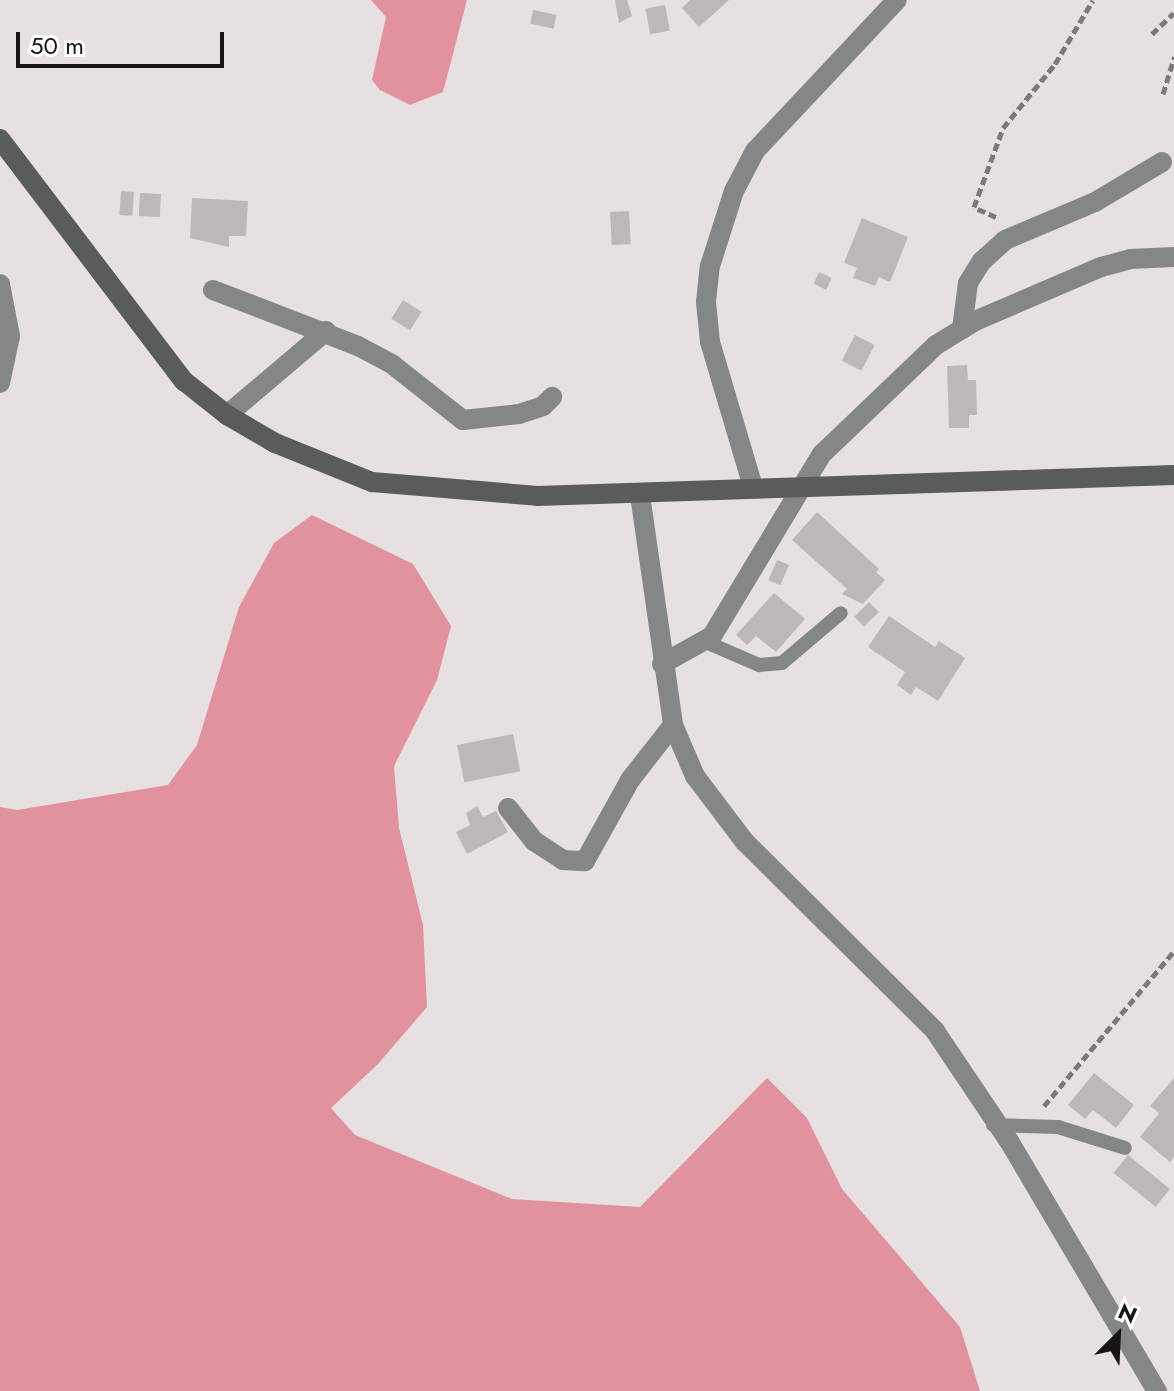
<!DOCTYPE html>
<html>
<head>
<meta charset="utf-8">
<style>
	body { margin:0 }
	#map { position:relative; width:1174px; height:1391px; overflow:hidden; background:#e6e0e0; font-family:Jost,sans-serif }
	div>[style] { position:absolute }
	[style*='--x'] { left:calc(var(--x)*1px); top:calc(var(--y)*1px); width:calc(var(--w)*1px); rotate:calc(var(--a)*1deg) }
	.forest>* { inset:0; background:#e2929f }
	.building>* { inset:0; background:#bdb7b8; transform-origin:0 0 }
	.path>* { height:5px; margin-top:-2.5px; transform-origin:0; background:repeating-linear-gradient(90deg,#7d7979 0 8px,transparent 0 12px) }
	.lane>* { height:14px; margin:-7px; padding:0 7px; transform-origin:7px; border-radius:7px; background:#848788 }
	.street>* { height:20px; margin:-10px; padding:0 10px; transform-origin:10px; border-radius:10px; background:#848788 }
	.secondary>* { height:20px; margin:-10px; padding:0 10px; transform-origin:10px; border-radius:10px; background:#595c5d }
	span { translate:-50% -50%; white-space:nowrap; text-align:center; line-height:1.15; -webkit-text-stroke:7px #fff; paint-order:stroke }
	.north { position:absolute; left:1078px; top:1295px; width:80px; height:80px; -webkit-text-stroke:6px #fff; paint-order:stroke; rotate:24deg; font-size:22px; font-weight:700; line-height:32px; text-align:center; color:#161414 }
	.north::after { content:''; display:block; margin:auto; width:28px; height:36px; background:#161414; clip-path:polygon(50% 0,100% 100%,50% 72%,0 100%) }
	.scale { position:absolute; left:16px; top:32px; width:208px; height:36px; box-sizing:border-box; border:4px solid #161414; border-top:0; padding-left:10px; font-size:24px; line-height:28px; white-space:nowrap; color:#161414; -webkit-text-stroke:6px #fff; paint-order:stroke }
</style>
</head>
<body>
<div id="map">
	<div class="forest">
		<div style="clip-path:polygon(371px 0,467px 0,443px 92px,410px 105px,380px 90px,372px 80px,386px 17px)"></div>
		<div style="clip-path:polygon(312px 515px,413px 564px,451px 626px,437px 680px,394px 766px,399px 828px,423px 925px,427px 1007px,378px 1064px,331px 1108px,355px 1135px,512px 1199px,640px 1207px,767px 1078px,807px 1118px,842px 1189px,960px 1327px,980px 1391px,0 1391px,0 807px,17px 810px,168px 785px,197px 745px,239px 607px,274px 543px)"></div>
	</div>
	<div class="building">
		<div style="clip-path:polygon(615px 0,627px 0,632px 16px,619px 23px)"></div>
		<div style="clip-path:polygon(690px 0,729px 0,699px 27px,682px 8px)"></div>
		<div style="left:665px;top:5px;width:26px;height:20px;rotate:79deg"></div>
		<div style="left:533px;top:10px;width:24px;height:14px;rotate:12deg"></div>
		<div style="left:121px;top:191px;width:13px;height:24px;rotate:4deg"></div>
		<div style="left:140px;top:193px;width:21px;height:23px;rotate:3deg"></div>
		<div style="clip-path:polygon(192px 198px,248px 201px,246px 236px,229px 236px,229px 247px,190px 238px)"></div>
		<div style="left:629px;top:211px;width:33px;height:19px;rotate:87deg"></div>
		<div style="clip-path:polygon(862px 218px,908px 237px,890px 282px,879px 277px,875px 286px,853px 278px,857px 268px,844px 263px)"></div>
		<div style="left:819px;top:272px;width:14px;height:13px;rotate:25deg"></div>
		<div style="left:403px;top:300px;width:22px;height:22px;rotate:32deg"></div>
		<div style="left:855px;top:335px;width:22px;height:29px;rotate:27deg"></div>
		<div style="clip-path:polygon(967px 365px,968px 380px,976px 380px,977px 415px,969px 415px,969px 428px,949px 428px,947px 366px)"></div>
		<div style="clip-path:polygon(817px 512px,879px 569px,876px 572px,885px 580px,863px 604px,842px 594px,847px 589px,792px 540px)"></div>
		<div style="left:777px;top:560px;width:13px;height:22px;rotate:23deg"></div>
		<div style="clip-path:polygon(774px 593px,805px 619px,776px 652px,756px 636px,747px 645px,736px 635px)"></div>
		<div style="left:869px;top:602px;width:14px;height:21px;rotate:45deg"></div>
		<div style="clip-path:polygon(889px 616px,935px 647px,939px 641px,965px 658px,938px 701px,916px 687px,911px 695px,897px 685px,905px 672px,868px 647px)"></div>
		<div style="left:513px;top:734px;width:38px;height:57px;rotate:79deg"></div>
		<div style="clip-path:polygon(477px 806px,483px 817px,496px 811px,508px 832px,467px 854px,456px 832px,470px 825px,466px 813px)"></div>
		<div style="clip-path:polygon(1094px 1073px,1134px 1105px,1116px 1128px,1093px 1110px,1085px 1119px,1068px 1105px)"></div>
		<div style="clip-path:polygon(1174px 1078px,1174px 1157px,1170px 1162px,1140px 1137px,1159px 1113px,1150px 1106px)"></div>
		<div style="left:1128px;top:1155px;width:54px;height:23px;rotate:39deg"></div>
	</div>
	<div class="path">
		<div style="--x:1152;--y:34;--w:30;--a:-44"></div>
		<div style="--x:1163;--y:94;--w:39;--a:-73"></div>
		<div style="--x:996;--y:217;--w:24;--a:-156"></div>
		<div style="--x:974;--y:207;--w:84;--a:-69.8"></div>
		<div style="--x:1003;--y:128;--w:82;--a:-50.9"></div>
		<div style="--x:1055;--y:64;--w:74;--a:-59.3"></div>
		<div style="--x:1044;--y:1106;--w:202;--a:-50"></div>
	</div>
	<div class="lane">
		<div style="--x:706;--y:642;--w:58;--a:23.5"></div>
		<div style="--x:759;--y:665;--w:23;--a:-5"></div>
		<div style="--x:782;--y:663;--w:77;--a:-40.3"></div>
		<div style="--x:993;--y:1125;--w:65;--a:1.8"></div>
		<div style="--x:1058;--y:1127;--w:70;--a:17.4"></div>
	</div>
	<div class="street">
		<div style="--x:0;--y:284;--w:53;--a:79.1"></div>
		<div style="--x:10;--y:336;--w:48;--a:102"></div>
		<div style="--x:213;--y:290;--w:155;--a:21.1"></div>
		<div style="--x:358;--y:346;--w:40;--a:28"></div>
		<div style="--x:393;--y:365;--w:89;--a:38.2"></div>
		<div style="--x:463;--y:420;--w:56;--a:-6.1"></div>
		<div style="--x:519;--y:414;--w:25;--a:-18"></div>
		<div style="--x:543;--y:406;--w:13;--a:-45"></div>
		<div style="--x:962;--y:329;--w:46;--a:-82.6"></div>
		<div style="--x:968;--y:283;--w:26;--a:-58"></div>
		<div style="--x:982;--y:261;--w:31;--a:-42"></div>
		<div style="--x:1005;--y:240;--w:98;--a:-22.9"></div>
		<div style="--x:1095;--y:202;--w:78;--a:-30.8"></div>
		<div style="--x:227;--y:415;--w:130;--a:-40.3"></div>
		<div style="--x:753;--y:487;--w:151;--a:-106.5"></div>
		<div style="--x:710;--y:342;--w:40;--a:-95.7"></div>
		<div style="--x:706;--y:302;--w:36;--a:-84"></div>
		<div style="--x:710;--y:266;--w:79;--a:-72.3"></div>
		<div style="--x:734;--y:191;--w:45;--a:-62.3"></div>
		<div style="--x:755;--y:151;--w:207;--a:-46.8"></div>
		<div style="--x:640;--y:495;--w:232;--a:81.8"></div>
		<div style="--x:673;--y:725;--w:56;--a:66.7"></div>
		<div style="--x:695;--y:776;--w:83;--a:52.9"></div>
		<div style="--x:745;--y:842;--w:268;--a:44.8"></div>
		<div style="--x:935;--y:1031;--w:133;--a:56.1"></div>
		<div style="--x:1009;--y:1141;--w:291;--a:59.4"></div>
		<div style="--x:662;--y:664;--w:57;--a:-29.2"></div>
		<div style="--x:712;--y:636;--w:213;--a:-58.9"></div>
		<div style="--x:822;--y:454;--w:158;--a:-43.7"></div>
		<div style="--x:936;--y:345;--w:46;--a:-31.6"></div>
		<div style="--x:975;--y:321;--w:137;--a:-23.2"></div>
		<div style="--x:1101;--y:267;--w:30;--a:-15"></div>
		<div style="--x:1130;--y:259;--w:44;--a:-2.6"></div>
		<div style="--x:508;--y:808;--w:42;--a:51.8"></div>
		<div style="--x:534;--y:841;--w:35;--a:33"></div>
		<div style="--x:563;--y:860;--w:22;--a:3"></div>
		<div style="--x:585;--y:861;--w:93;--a:-60.9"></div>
		<div style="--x:630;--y:780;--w:70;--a:-52"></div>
	</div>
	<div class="secondary">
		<div style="--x:0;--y:139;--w:304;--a:52.8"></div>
		<div style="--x:184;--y:381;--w:55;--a:38.3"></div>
		<div style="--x:227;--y:415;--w:56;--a:30.3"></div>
		<div style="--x:275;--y:443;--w:105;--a:21.9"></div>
		<div style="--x:372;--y:482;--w:166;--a:4.8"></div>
		<div style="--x:537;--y:496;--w:637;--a:-1.89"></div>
	</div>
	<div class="north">N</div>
	<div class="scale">50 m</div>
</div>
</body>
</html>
